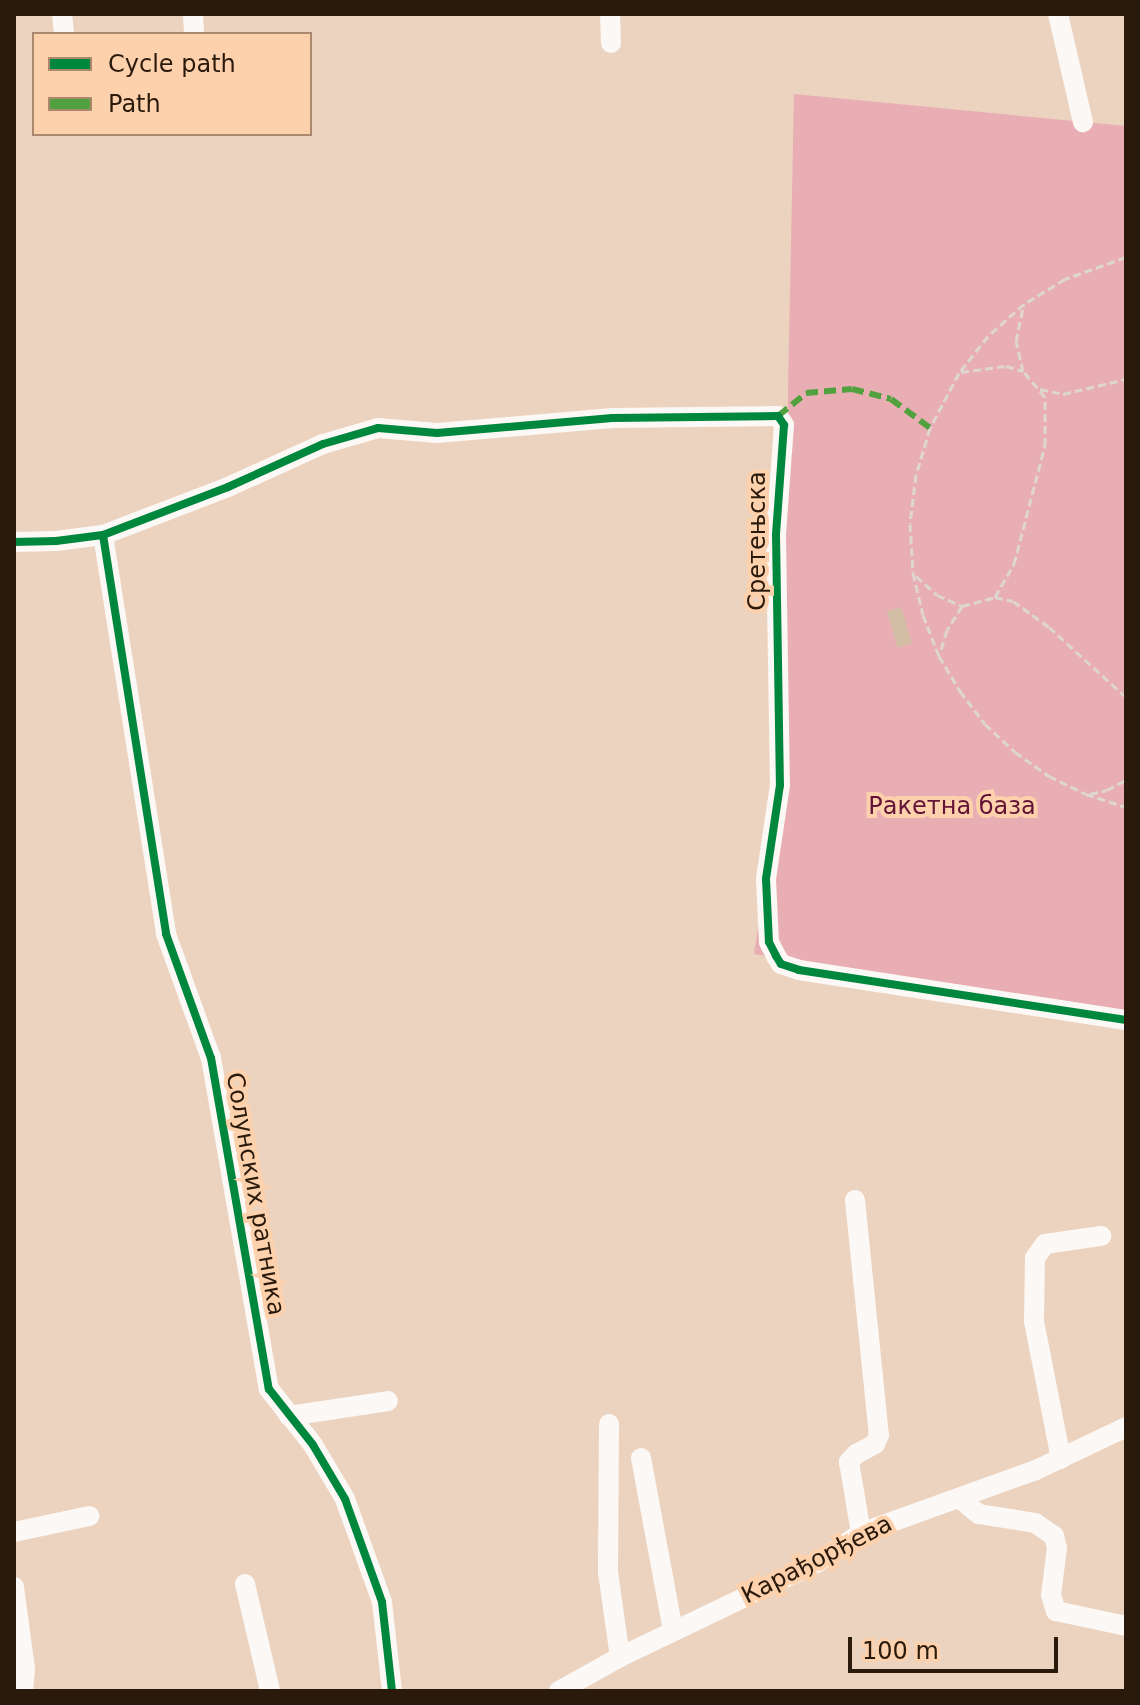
<!DOCTYPE html>
<html>
<head>
<meta charset="utf-8">
<style>
	body { margin:0 }
	#map { position:relative; width:1140px; height:1705px; overflow:hidden; background:#ecd3bf; font-family:"DejaVu Sans",sans-serif }
	div>[style] { position:absolute }
	[style*='--x'] { left:calc(var(--x)*1px); top:calc(var(--y)*1px); width:calc(var(--w)*1px); rotate:calc(var(--a)*1deg) }
	.green>* { inset:0; background:#e8aeb3 }
	.building>* { inset:0; background:#d3bea5; transform-origin:0 0 }
	.path>* { height:3px; margin-top:-1.5px; transform-origin:0; background:repeating-linear-gradient(90deg,#ded6cf 0 8px,transparent 0 12px) }
	.minor>* { height:20px; margin:-10px; padding:0 10px; transform-origin:10px; border-radius:10px; background:#fcf8f5 }
	.quiet>* { height:6px; margin-top:-3px; transform-origin:0; background:repeating-linear-gradient(90deg,#51a13e 0 12px,transparent 0 18px) }
	.cycleway>* { height:8px; margin:-4px; padding:0 4px; transform-origin:4px; border-radius:4px; background:#00873e }
	span { translate:-50% -50%; white-space:nowrap; text-align:center; line-height:1.15; -webkit-text-stroke:8px #fed1ad; paint-order:stroke }
	.street-label { font-size:24px; color:#2a1a0c }
	.park-label { font-size:24px; color:#631335 }
	.frame { position:absolute; inset:0; border:16px solid #2a1a0c; pointer-events:none }
	.legend { position:absolute; left:32px; top:32px; width:280px; height:104px; box-sizing:border-box; background:#fed1ad; border:2px solid #a9886d; margin:0; padding:10px 14px; list-style:none; font-size:24px; color:#2a1a0c }
	.legend li { display:flex; align-items:center; gap:16px; height:40px }
	.legend b { width:40px; border:2px solid #a9886d }
	.scale { position:absolute; left:848px; top:1637px; width:210px; height:36px; box-sizing:border-box; border:4px solid #2a1a0c; border-top:0; padding-left:10px; font-size:24px; line-height:28px; white-space:nowrap; color:#2a1a0c; -webkit-text-stroke:6px #fed1ad; paint-order:stroke }
</style>
</head>
<body>
<div id="map">
	<div class="green">
		<div style="clip-path:polygon(794px 94px,1126px 126px,1126px 1010px,754px 954px,780px 785px)"></div>
	</div>
	<div class="building">
		<div style="left:901px;top:607px;width:38px;height:15px;rotate:73deg"></div>
	</div>
	<div class="path">
		<div style="--x:1126;--y:257;--w:65;--a:160.2"></div>
		<div style="--x:1065;--y:279;--w:48;--a:148.6"></div>
		<div style="--x:1024;--y:304;--w:48;--a:138.4"></div>
		<div style="--x:988;--y:336;--w:47;--a:128.1"></div>
		<div style="--x:959;--y:373;--w:62;--a:117.8"></div>
		<div style="--x:930;--y:428;--w:49;--a:106.6"></div>
		<div style="--x:916;--y:475;--w:49;--a:97"></div>
		<div style="--x:910;--y:524;--w:49;--a:86.5"></div>
		<div style="--x:913;--y:573;--w:43;--a:76.6"></div>
		<div style="--x:923;--y:615;--w:44;--a:68.7"></div>
		<div style="--x:939;--y:656;--w:41;--a:59"></div>
		<div style="--x:960;--y:691;--w:41;--a:52.9"></div>
		<div style="--x:985;--y:724;--w:41;--a:43"></div>
		<div style="--x:1015;--y:752;--w:42;--a:35.2"></div>
		<div style="--x:1049;--y:776;--w:41;--a:25.9"></div>
		<div style="--x:1086;--y:794;--w:42;--a:18"></div>
		<div style="--x:961;--y:372;--w:45;--a:-7.6"></div>
		<div style="--x:1006;--y:366;--w:18;--a:16"></div>
		<div style="--x:1023;--y:371;--w:31;--a:-103"></div>
		<div style="--x:1016;--y:341;--w:38;--a:-78"></div>
		<div style="--x:1040;--y:389;--w:24;--a:12"></div>
		<div style="--x:1063;--y:394;--w:65;--a:-13.4"></div>
		<div style="--x:916;--y:576;--w:28;--a:42"></div>
		<div style="--x:937;--y:595;--w:27;--a:24"></div>
		<div style="--x:962;--y:606;--w:28;--a:122"></div>
		<div style="--x:947;--y:630;--w:24;--a:107"></div>
		<div style="--x:995;--y:597;--w:38;--a:-60"></div>
		<div style="--x:1014;--y:564;--w:123;--a:-75.4"></div>
		<div style="--x:1045;--y:445;--w:48;--a:-90"></div>
		<div style="--x:1045;--y:397;--w:34;--a:-130"></div>
		<div style="--x:962;--y:606;--w:34;--a:-15"></div>
		<div style="--x:995;--y:597;--w:18;--a:13"></div>
		<div style="--x:1013;--y:601;--w:44;--a:35.8"></div>
		<div style="--x:1049;--y:627;--w:104;--a:42.3"></div>
		<div style="--x:1090;--y:794;--w:17;--a:-13"></div>
		<div style="--x:1107;--y:790;--w:21;--a:-28"></div>
	</div>
	<div class="minor">
		<div style="--x:62;--y:14;--w:20;--a:84"></div>
		<div style="--x:193;--y:14;--w:20;--a:87"></div>
		<div style="--x:610;--y:14;--w:29;--a:88"></div>
		<div style="--x:1058;--y:14;--w:111;--a:77"></div>
		<div style="--x:103;--y:535;--w:404;--a:81"></div>
		<div style="--x:166;--y:934;--w:132;--a:70.1"></div>
		<div style="--x:211;--y:1058;--w:336;--a:80.1"></div>
		<div style="--x:269;--y:1389;--w:71;--a:51.8"></div>
		<div style="--x:313;--y:1445;--w:63;--a:59.3"></div>
		<div style="--x:345;--y:1499;--w:109;--a:70.2"></div>
		<div style="--x:382;--y:1602;--w:90;--a:83.6"></div>
		<div style="--x:14;--y:542;--w:42;--a:-1.4"></div>
		<div style="--x:56;--y:541;--w:47;--a:-7.3"></div>
		<div style="--x:103;--y:535;--w:134;--a:-21"></div>
		<div style="--x:228;--y:487;--w:104;--a:-24.4"></div>
		<div style="--x:323;--y:444;--w:57;--a:-16.2"></div>
		<div style="--x:378;--y:428;--w:59;--a:4.8"></div>
		<div style="--x:437;--y:433;--w:176;--a:-4.9"></div>
		<div style="--x:612;--y:418;--w:166;--a:-0.7"></div>
		<div style="--x:778;--y:416;--w:11;--a:56"></div>
		<div style="--x:784;--y:425;--w:110;--a:94.2"></div>
		<div style="--x:776;--y:535;--w:250;--a:89.1"></div>
		<div style="--x:780;--y:785;--w:95;--a:98.5"></div>
		<div style="--x:766;--y:879;--w:63;--a:87.3"></div>
		<div style="--x:769;--y:942;--w:16;--a:63"></div>
		<div style="--x:776;--y:956;--w:9;--a:58"></div>
		<div style="--x:781;--y:964;--w:19;--a:18"></div>
		<div style="--x:799;--y:970;--w:331;--a:8.7"></div>
		<div style="--x:855;--y:1200;--w:236;--a:84.2"></div>
		<div style="--x:879;--y:1435;--w:10;--a:114"></div>
		<div style="--x:875;--y:1444;--w:21;--a:152"></div>
		<div style="--x:856;--y:1454;--w:11;--a:131"></div>
		<div style="--x:849;--y:1462;--w:72;--a:80.4"></div>
		<div style="--x:289;--y:1416;--w:100;--a:-8.6"></div>
		<div style="--x:609;--y:1424;--w:148;--a:90.4"></div>
		<div style="--x:608;--y:1572;--w:86;--a:82"></div>
		<div style="--x:641;--y:1458;--w:175;--a:79.5"></div>
		<div style="--x:1061;--y:1459;--w:141;--a:-101.1"></div>
		<div style="--x:1034;--y:1321;--w:63;--a:-89.1"></div>
		<div style="--x:1035;--y:1258;--w:17;--a:-54"></div>
		<div style="--x:1045;--y:1244;--w:57;--a:-8.1"></div>
		<div style="--x:959;--y:1498;--w:26;--a:39"></div>
		<div style="--x:979;--y:1514;--w:57;--a:9.1"></div>
		<div style="--x:1035;--y:1523;--w:23;--a:34"></div>
		<div style="--x:1054;--y:1536;--w:12;--a:76"></div>
		<div style="--x:1057;--y:1548;--w:47;--a:97.3"></div>
		<div style="--x:1051;--y:1595;--w:17;--a:73"></div>
		<div style="--x:1056;--y:1611;--w:72;--a:12.1"></div>
		<div style="--x:14;--y:1532;--w:77;--a:-12"></div>
		<div style="--x:245;--y:1584;--w:110;--a:76.8"></div>
		<div style="--x:14;--y:1587;--w:83;--a:82.4"></div>
		<div style="--x:25;--y:1669;--w:22;--a:95"></div>
		<div style="--x:559;--y:1691;--w:70;--a:-29.1"></div>
		<div style="--x:620;--y:1657;--w:220;--a:-25.6"></div>
		<div style="--x:818;--y:1562;--w:52;--a:-34"></div>
		<div style="--x:861;--y:1533;--w:186;--a:-19.8"></div>
		<div style="--x:1036;--y:1470;--w:100;--a:-25.5"></div>
	</div>
	<div class="quiet">
		<div style="--x:778;--y:416;--w:36;--a:-39"></div>
		<div style="--x:806;--y:393;--w:46;--a:-5"></div>
		<div style="--x:852;--y:389;--w:40;--a:14.4"></div>
		<div style="--x:891;--y:399;--w:49;--a:36.6"></div>
	</div>
	<div class="cycleway">
		<div style="--x:103;--y:535;--w:404;--a:81"></div>
		<div style="--x:166;--y:934;--w:132;--a:70.1"></div>
		<div style="--x:211;--y:1058;--w:336;--a:80.1"></div>
		<div style="--x:269;--y:1389;--w:71;--a:51.8"></div>
		<div style="--x:313;--y:1445;--w:63;--a:59.3"></div>
		<div style="--x:345;--y:1499;--w:109;--a:70.2"></div>
		<div style="--x:382;--y:1602;--w:90;--a:83.6"></div>
		<div style="--x:14;--y:542;--w:42;--a:-1.4"></div>
		<div style="--x:56;--y:541;--w:47;--a:-7.3"></div>
		<div style="--x:103;--y:535;--w:134;--a:-21"></div>
		<div style="--x:228;--y:487;--w:104;--a:-24.4"></div>
		<div style="--x:323;--y:444;--w:57;--a:-16.2"></div>
		<div style="--x:378;--y:428;--w:59;--a:4.8"></div>
		<div style="--x:437;--y:433;--w:176;--a:-4.9"></div>
		<div style="--x:612;--y:418;--w:166;--a:-0.7"></div>
		<div style="--x:778;--y:416;--w:11;--a:56"></div>
		<div style="--x:784;--y:425;--w:110;--a:94.2"></div>
		<div style="--x:776;--y:535;--w:250;--a:89.1"></div>
		<div style="--x:780;--y:785;--w:95;--a:98.5"></div>
		<div style="--x:766;--y:879;--w:63;--a:87.3"></div>
		<div style="--x:769;--y:942;--w:16;--a:63"></div>
		<div style="--x:776;--y:956;--w:9;--a:58"></div>
		<div style="--x:781;--y:964;--w:19;--a:18"></div>
		<div style="--x:799;--y:970;--w:331;--a:8.7"></div>
	</div>
	<div class="street-label">
		<span style="left:758px;top:541px;rotate:-90deg">Сретењска</span>
		<span style="left:255px;top:1194px;rotate:80deg">Солунских ратника</span>
		<span style="left:817px;top:1560px;rotate:-27deg">Карађорђева</span>
	</div>
	<div class="park-label">
		<span style="left:952px;top:807px">Ракетна база</span>
	</div>
	<div class="frame"></div>
	<ul class="legend">
	<li><b style="height:10px;background:#00873e"></b>Cycle path</li>
	<li><b style="height:10px;background:#51a13e"></b>Path</li>
	</ul>
	<div class="scale">100 m</div>
</div>
</body>
</html>
